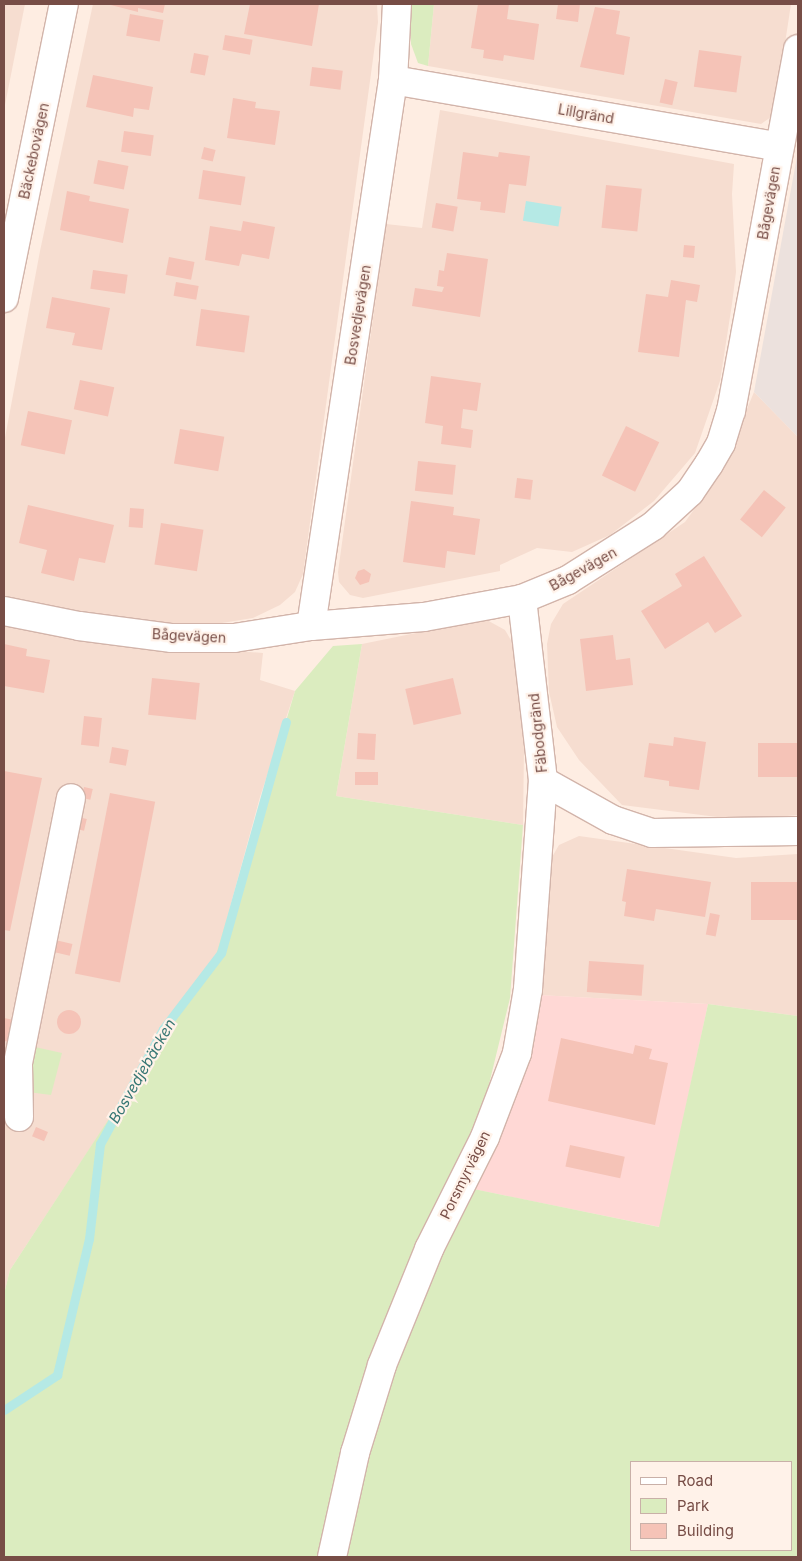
<!DOCTYPE html>
<html>
<head>
<meta charset="utf-8">
<style>
	body { margin:0 }
	#map { position:relative; width:802px; height:1561px; overflow:hidden; background:#feede2; font-family:Inter,sans-serif }
	div>[style] { position:absolute }
	[style*='--x'] { left:calc(var(--x)*1px); top:calc(var(--y)*1px); width:calc(var(--w)*1px); rotate:calc(var(--a)*1deg) }
	.residential>* { inset:0; background:#f6ddd0 }
	.commercial>* { inset:0; background:#ffd8d5 }
	.industrial>* { inset:0; background:#ece1dd }
	.green>* { inset:0; background:#dbecbf }
	.water>* { inset:0; background:#b5e9e5; transform-origin:0 0 }
	.stream>* { height:9px; margin:-4.5px; padding:0 4.5px; transform-origin:4.5px; border-radius:4.5px; background:#b5e9e5 }
	.building>* { inset:0; background:#f5c3b7; transform-origin:0 0 }
	.round { border-radius:50% }
	.roads { filter:drop-shadow(1px 0 #d2b4aa) drop-shadow(-1px 0 #d2b4aa) drop-shadow(0 1px #d2b4aa) drop-shadow(0 -1px #d2b4aa) }
	.minor>* { height:28px; margin:-14px; padding:0 14px; transform-origin:14px; border-radius:14px; background:#fff }
	span { translate:-50% -50%; white-space:nowrap; text-align:center; line-height:1.15; -webkit-text-stroke:4.5px #fff2e9; paint-order:stroke }
	.street-label { font-size:14px; color:#774d46 }
	.water-label { font-size:15px; color:#367674; font-style:italic }
	.frame { position:absolute; inset:0; border:5px solid #774d46; pointer-events:none }
	.legend { position:absolute; left:630px; top:1461px; width:162px; height:90px; box-sizing:border-box; background:#fff2e9; border:1px solid #c9b0a8; margin:0; padding:6px 9px; list-style:none; font-size:15px; color:#774d46 }
	.legend li { display:flex; align-items:center; gap:10px; height:25px }
	.legend b { width:25px; border:1px solid #c9b0a8 }
</style>
</head>
<body>
<div id="map">
	<div class="residential">
		<div style="clip-path:polygon(4px 4px,25px 4px,4px 110px)"></div>
		<div style="clip-path:polygon(93px 4px,377px 4px,378px 22px,303px 574px,295px 592px,280px 605px,253px 618px,197px 627px,110px 617px,4px 597px,4px 443px,40px 251px)"></div>
		<div style="clip-path:polygon(434px 4px,791px 4px,774px 115px,761px 124px,428px 66px)"></div>
		<div style="clip-path:polygon(440px 110px,734px 164px,732px 194px,736px 272px,732px 304px,720px 381px,695px 453px,654px 501px,610px 535px,572px 552px,537px 548px,500px 565px,500px 571px,363px 598px,350px 595px,339px 582px,338px 572px,386px 224px,422px 228px)"></div>
		<div style="clip-path:polygon(754px 392px,798px 437px,798px 815px,741px 820px,622px 805px,579px 760px,557px 727px,549px 692px,547px 644px,551px 624px,563px 604px,685px 522px,721px 472px)"></div>
		<div style="clip-path:polygon(485px 619px,505px 630px,512px 642px,524px 748px,523px 825px,336px 796px,362px 644px)"></div>
		<div style="clip-path:polygon(4px 626px,123px 643px,263px 653px,260px 680px,295px 691px,260px 797px,217px 955px,10px 1270px,4px 1294px)"></div>
		<div style="clip-path:polygon(579px 836px,736px 858px,798px 854px,798px 1016px,708px 1004px,538px 995px,548px 864px,559px 845px)"></div>
	</div>
	<div class="commercial">
		<div style="clip-path:polygon(538px 995px,708px 1004px,660px 1227px,463px 1187px)"></div>
	</div>
	<div class="industrial">
		<div style="clip-path:polygon(798px 151px,798px 437px,754px 392px)"></div>
	</div>
	<div class="green">
		<div style="clip-path:polygon(410px 4px,434px 4px,428px 66px,418px 63px,411px 44px)"></div>
		<div style="clip-path:polygon(evenodd,362px 644px,336px 796px,523px 825px,510px 998px,464px 1187px,659px 1227px,708px 1004px,798px 1016px,798px 1557px,4px 1557px,4px 1294px,10px 1270px,216px 955px,295px 691px,333px 646px,362px 644px,631px 1462px,791px 1462px,791px 1550px,631px 1550px,631px 1462px)"></div>
		<div style="clip-path:polygon(35px 1047px,62px 1053px,51px 1095px,28px 1092px,26px 1080px)"></div>
	</div>
	<div class="water">
		<div style="left:526px;top:201px;width:36px;height:20px;rotate:9deg"></div>
	</div>
	<div class="stream">
		<div style="--x:4;--y:1410;--w:64;--a:-33.4"></div>
		<div style="--x:57;--y:1375;--w:140;--a:-76.8"></div>
		<div style="--x:89;--y:1239;--w:96;--a:-83.4"></div>
		<div style="--x:100;--y:1144;--w:131;--a:-61.3"></div>
		<div style="--x:163;--y:1029;--w:96;--a:-52.7"></div>
		<div style="--x:221;--y:953;--w:240;--a:-74.3"></div>
	</div>
	<div class="building">
		<div style="clip-path:polygon(107px 4px,165px 4px,163px 13px,138px 8px,138px 12px)"></div>
		<div style="clip-path:polygon(250px 4px,319px 4px,312px 46px,244px 34px)"></div>
		<div style="clip-path:polygon(478px 4px,509px 4px,507px 19px,539px 24px,534px 60px,504px 55px,503px 61px,483px 58px,484px 50px,471px 48px)"></div>
		<div style="clip-path:polygon(558px 4px,580px 4px,578px 22px,556px 19px)"></div>
		<div style="clip-path:polygon(595px 7px,620px 11px,616px 34px,630px 37px,624px 75px,580px 67px)"></div>
		<div style="left:130px;top:14px;width:34px;height:22px;rotate:10deg"></div>
		<div style="left:225px;top:35px;width:28px;height:15px;rotate:10deg"></div>
		<div style="left:699px;top:50px;width:43px;height:37px;rotate:8deg"></div>
		<div style="left:194px;top:53px;width:15px;height:20px;rotate:11deg"></div>
		<div style="left:312px;top:67px;width:31px;height:19px;rotate:7deg"></div>
		<div style="clip-path:polygon(93px 75px,153px 87px,149px 110px,134px 108px,133px 117px,86px 107px)"></div>
		<div style="left:665px;top:79px;width:13px;height:24px;rotate:13deg"></div>
		<div style="clip-path:polygon(233px 98px,256px 102px,255px 108px,280px 111px,275px 145px,227px 138px)"></div>
		<div style="left:124px;top:131px;width:30px;height:21px;rotate:8deg"></div>
		<div style="left:204px;top:147px;width:12px;height:12px;rotate:14deg"></div>
		<div style="clip-path:polygon(463px 152px,498px 157px,499px 152px,530px 156px,526px 186px,509px 184px,505px 213px,480px 210px,481px 202px,457px 199px)"></div>
		<div style="left:98px;top:160px;width:31px;height:24px;rotate:11deg"></div>
		<div style="left:203px;top:170px;width:43px;height:29px;rotate:9deg"></div>
		<div style="left:606px;top:185px;width:36px;height:43px;rotate:6deg"></div>
		<div style="clip-path:polygon(67px 191px,90px 196px,89px 201px,129px 209px,123px 243px,60px 230px)"></div>
		<div style="left:436px;top:203px;width:22px;height:25px;rotate:10deg"></div>
		<div style="clip-path:polygon(243px 221px,275px 227px,269px 259px,242px 254px,239px 266px,205px 260px,210px 226px,241px 231px)"></div>
		<div style="left:684px;top:245px;width:11px;height:12px;rotate:5deg"></div>
		<div style="clip-path:polygon(447px 253px,488px 259px,480px 317px,412px 306px,415px 288px,442px 292px,444px 287px,437px 286px,439px 270px,444px 271px)"></div>
		<div style="left:169px;top:257px;width:26px;height:18px;rotate:11deg"></div>
		<div style="left:93px;top:270px;width:35px;height:19px;rotate:8deg"></div>
		<div style="clip-path:polygon(671px 280px,700px 285px,697px 302px,686px 300px,679px 357px,638px 352px,646px 294px,668px 297px)"></div>
		<div style="left:176px;top:282px;width:23px;height:14px;rotate:10deg"></div>
		<div style="clip-path:polygon(52px 297px,110px 308px,102px 350px,72px 345px,75px 333px,46px 328px)"></div>
		<div style="left:201px;top:309px;width:49px;height:37px;rotate:8deg"></div>
		<div style="clip-path:polygon(431px 376px,481px 383px,477px 411px,463px 409px,461px 428px,473px 430px,471px 448px,441px 444px,443px 426px,425px 423px)"></div>
		<div style="left:80px;top:380px;width:35px;height:30px;rotate:12deg"></div>
		<div style="left:28px;top:411px;width:45px;height:35px;rotate:12deg"></div>
		<div style="left:626px;top:426px;width:37px;height:55px;rotate:26deg"></div>
		<div style="left:180px;top:429px;width:45px;height:35px;rotate:10deg"></div>
		<div style="left:418px;top:461px;width:38px;height:30px;rotate:6deg"></div>
		<div style="left:517px;top:478px;width:16px;height:20px;rotate:7deg"></div>
		<div style="left:764px;top:490px;width:28px;height:38px;rotate:39deg"></div>
		<div style="clip-path:polygon(411px 501px,454px 507px,453px 515px,480px 519px,475px 555px,447px 551px,445px 568px,403px 562px)"></div>
		<div style="clip-path:polygon(28px 505px,114px 525px,105px 563px,79px 558px,74px 581px,41px 573px,47px 550px,19px 543px)"></div>
		<div style="left:130px;top:508px;width:14px;height:19px;rotate:4deg"></div>
		<div style="left:161px;top:523px;width:43px;height:42px;rotate:9deg"></div>
		<div style="clip-path:polygon(704px 556px,742px 616px,715px 633px,708px 622px,665px 649px,641px 611px,682px 586px,675px 574px)"></div>
		<div style="clip-path:polygon(364px 569px,371px 574px,369px 582px,360px 585px,355px 578px,358px 571px)"></div>
		<div style="clip-path:polygon(613px 635px,616px 660px,630px 658px,633px 685px,586px 691px,580px 639px)"></div>
		<div style="clip-path:polygon(4px 644px,27px 649px,26px 656px,50px 660px,44px 693px,4px 686px)"></div>
		<div style="left:152px;top:678px;width:48px;height:37px;rotate:6deg"></div>
		<div style="left:453px;top:678px;width:37px;height:49px;rotate:77deg"></div>
		<div style="left:84px;top:716px;width:18px;height:29px;rotate:6deg"></div>
		<div style="left:358px;top:733px;width:18px;height:26px;rotate:3deg"></div>
		<div style="clip-path:polygon(674px 737px,706px 742px,699px 790px,669px 786px,669px 781px,644px 777px,649px 743px,673px 746px)"></div>
		<div style="left:798px;top:743px;width:34px;height:40px;rotate:90deg"></div>
		<div style="left:112px;top:747px;width:17px;height:16px;rotate:10deg"></div>
		<div style="clip-path:polygon(4px 771px,42px 778px,10px 931px,4px 930px)"></div>
		<div style="left:355px;top:772px;width:23px;height:13px"></div>
		<div style="left:84px;top:787px;width:9px;height:11px;rotate:13deg"></div>
		<div style="left:110px;top:793px;width:46px;height:184px;rotate:11deg"></div>
		<div style="left:78px;top:817px;width:9px;height:12px;rotate:13deg"></div>
		<div style="clip-path:polygon(627px 869px,711px 882px,705px 917px,656px 909px,654px 921px,624px 916px,626px 902px,622px 901px)"></div>
		<div style="left:751px;top:882px;width:47px;height:38px"></div>
		<div style="left:710px;top:913px;width:10px;height:22px;rotate:11deg"></div>
		<div style="left:51px;top:939px;width:22px;height:12px;rotate:13deg"></div>
		<div style="left:589px;top:961px;width:55px;height:31px;rotate:4deg"></div>
		<div class="round" style="left:57px;top:1010px;width:24px;height:24px"></div>
		<div style="clip-path:polygon(4px 1018px,14px 1020px,9px 1042px,4px 1041px)"></div>
		<div style="clip-path:polygon(561px 1038px,633px 1054px,635px 1045px,652px 1049px,649px 1059px,668px 1063px,655px 1125px,548px 1101px)"></div>
		<div style="left:36px;top:1127px;width:13px;height:10px;rotate:23deg"></div>
		<div style="left:570px;top:1145px;width:56px;height:22px;rotate:12deg"></div>
	</div>
	<div class="roads">
		<div class="minor">
			<div style="--x:393;--y:80;--w:392;--a:9.8"></div>
			<div style="--x:4;--y:298;--w:300;--a:-78.5"></div>
			<div style="--x:522;--y:599;--w:183;--a:83.4"></div>
			<div style="--x:543;--y:781;--w:80;--a:29.1"></div>
			<div style="--x:613;--y:820;--w:41;--a:18.4"></div>
			<div style="--x:652;--y:833;--w:146;--a:-0.8"></div>
			<div style="--x:4;--y:611;--w:76;--a:11.3"></div>
			<div style="--x:79;--y:626;--w:94;--a:7.4"></div>
			<div style="--x:172;--y:638;--w:62;--a:0"></div>
			<div style="--x:234;--y:638;--w:78;--a:-8.9"></div>
			<div style="--x:311;--y:626;--w:113;--a:-4.6"></div>
			<div style="--x:424;--y:617;--w:100;--a:-10.4"></div>
			<div style="--x:522;--y:599;--w:50;--a:-22.4"></div>
			<div style="--x:568;--y:580;--w:101;--a:-32.4"></div>
			<div style="--x:653;--y:526;--w:50;--a:-42.6"></div>
			<div style="--x:690;--y:492;--w:34;--a:-56"></div>
			<div style="--x:709;--y:464;--w:24;--a:-60"></div>
			<div style="--x:721;--y:443;--w:34;--a:-73"></div>
			<div style="--x:731;--y:411;--w:368;--a:-79.5"></div>
			<div style="--x:311;--y:626;--w:552;--a:-81.46"></div>
			<div style="--x:393;--y:80;--w:76;--a:-87"></div>
			<div style="--x:19;--y:1117;--w:54;--a:-91.1"></div>
			<div style="--x:18;--y:1063;--w:270;--a:-78.7"></div>
			<div style="--x:332;--y:1557;--w:107;--a:-77.5"></div>
			<div style="--x:355;--y:1453;--w:92;--a:-72.9"></div>
			<div style="--x:382;--y:1365;--w:125;--a:-67.9"></div>
			<div style="--x:429;--y:1249;--w:125;--a:-63.4"></div>
			<div style="--x:485;--y:1137;--w:90;--a:-69.1"></div>
			<div style="--x:517;--y:1053;--w:65;--a:-80.2"></div>
			<div style="--x:528;--y:989;--w:209;--a:-85.9"></div>
		</div>
	</div>
	<div class="street-label">
		<span style="left:586px;top:114px;rotate:10deg">Lillgränd</span>
		<span style="left:34px;top:151px;rotate:-78deg">Bäckebovägen</span>
		<span style="left:769px;top:203px;rotate:-80deg">Bågevägen</span>
		<span style="left:358px;top:315px;rotate:-81deg">Bosvedjevägen</span>
		<span style="left:583px;top:569px;rotate:-29deg">Bågevägen</span>
		<span style="left:189px;top:636px;rotate:3deg">Bågevägen</span>
		<span style="left:538px;top:733px;rotate:-96deg">Fäbodgränd</span>
		<span style="left:465px;top:1175px;rotate:-64deg">Porsmyrvägen</span>
	</div>
	<div class="water-label">
		<span style="left:142px;top:1071px;rotate:-60deg">Bosvedjebäcken</span>
	</div>
	<div class="frame"></div>
	<ul class="legend">
	<li><b style="height:6px;background:#fff"></b>Road</li>
	<li><b style="height:14px;background:#dbecbf"></b>Park</li>
	<li><b style="height:14px;background:#f5c3b7"></b>Building</li>
	</ul>
</div>
</body>
</html>
